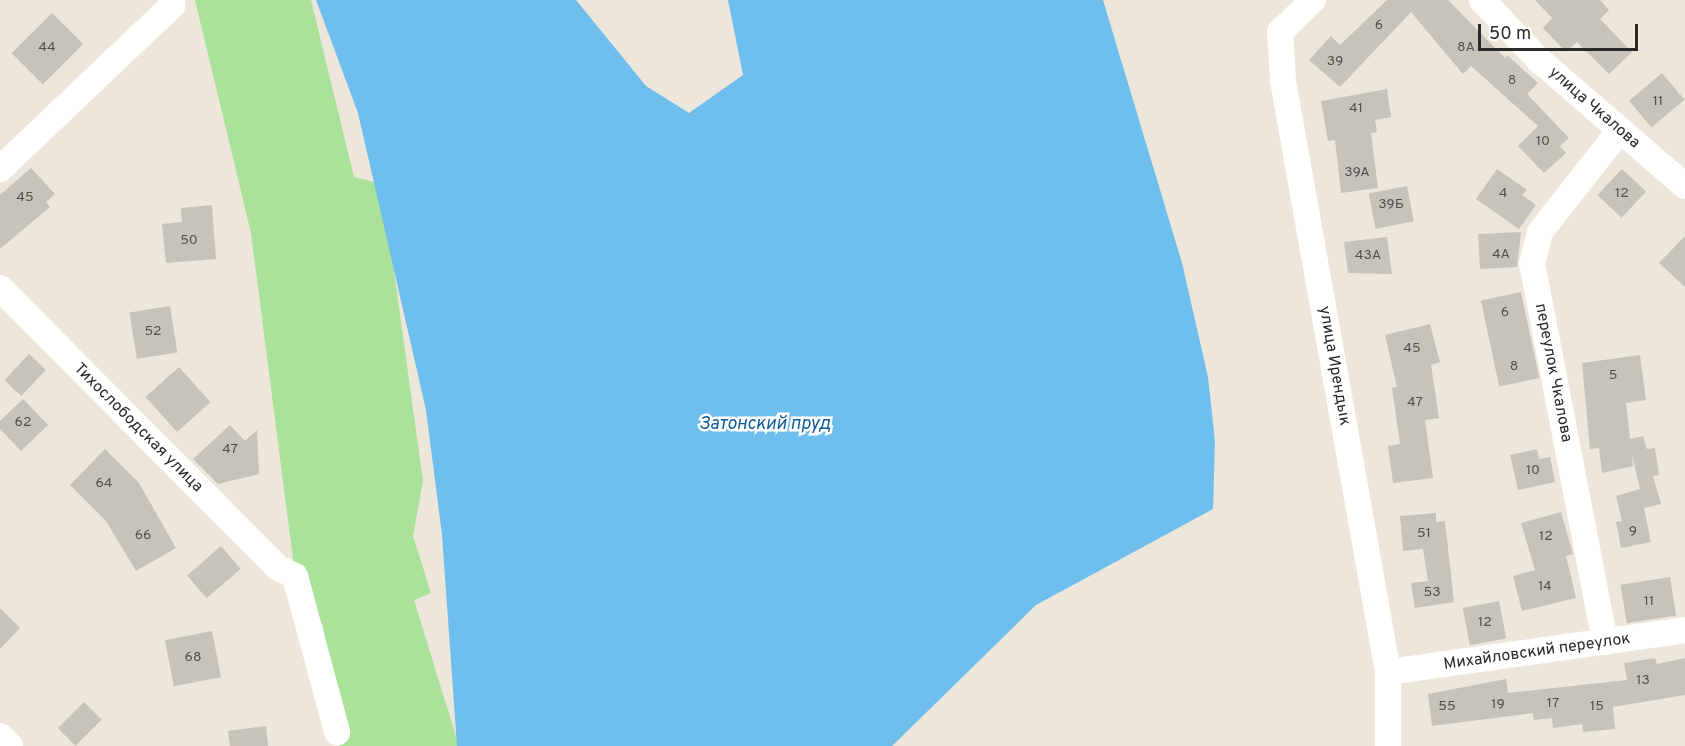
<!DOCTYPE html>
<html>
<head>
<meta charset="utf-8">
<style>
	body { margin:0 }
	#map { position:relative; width:1685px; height:746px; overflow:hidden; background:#ece6db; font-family:Overpass,sans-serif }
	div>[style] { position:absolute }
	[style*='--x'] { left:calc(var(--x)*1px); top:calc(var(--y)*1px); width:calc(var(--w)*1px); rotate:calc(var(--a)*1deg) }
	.green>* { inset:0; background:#a9e298 }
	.water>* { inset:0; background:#6ebeee }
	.building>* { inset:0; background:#c7c3bb; transform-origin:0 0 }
	.minor>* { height:26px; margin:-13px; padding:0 13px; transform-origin:13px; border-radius:13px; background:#fff }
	span { translate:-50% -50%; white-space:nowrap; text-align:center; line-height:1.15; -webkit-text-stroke:5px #fff; paint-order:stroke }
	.number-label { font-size:14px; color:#51504e }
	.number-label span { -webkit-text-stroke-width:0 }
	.street-label { font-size:16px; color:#2a2a2a }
	.water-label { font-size:18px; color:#0e5a99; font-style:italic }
	.scale { position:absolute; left:1478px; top:24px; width:160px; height:27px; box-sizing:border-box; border:3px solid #2a2a2a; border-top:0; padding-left:8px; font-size:18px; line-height:21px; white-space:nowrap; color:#2a2a2a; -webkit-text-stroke:4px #fff; paint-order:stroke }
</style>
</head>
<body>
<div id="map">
	<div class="green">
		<div style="clip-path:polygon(195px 0,311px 0,354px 177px,382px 184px,423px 481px,413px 536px,431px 593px,414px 600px,459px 746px,339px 746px,323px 626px,297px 590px,251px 233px)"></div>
	</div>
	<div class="water">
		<div style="clip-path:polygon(316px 0,576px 0,646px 86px,689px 113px,743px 75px,728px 0,1103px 0,1182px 263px,1208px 377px,1215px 442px,1213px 509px,1036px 605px,892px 746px,457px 746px,442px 535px,426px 410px,358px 113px)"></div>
	</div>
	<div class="building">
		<div style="clip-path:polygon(1387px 0,1448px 0,1505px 58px,1507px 55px,1538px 83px,1527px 94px,1569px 138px,1560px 146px,1566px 153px,1544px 173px,1518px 146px,1538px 126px,1471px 66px,1463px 74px,1411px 12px,1340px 87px,1309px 60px,1331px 36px,1340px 45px)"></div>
		<div style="clip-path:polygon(1535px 0,1600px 0,1609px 10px,1600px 19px,1632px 52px,1609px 74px,1577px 42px,1566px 52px,1543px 28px,1552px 18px)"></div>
		<div style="left:52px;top:13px;width:44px;height:57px;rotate:45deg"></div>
		<div style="left:1662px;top:73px;width:35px;height:43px;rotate:50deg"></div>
		<div style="clip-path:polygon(1387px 89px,1391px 117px,1375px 120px,1377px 132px,1371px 133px,1378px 188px,1341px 193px,1335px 140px,1328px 141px,1321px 101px)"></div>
		<div style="clip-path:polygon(31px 168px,55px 194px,46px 202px,50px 207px,0 249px,0 195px)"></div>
		<div style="clip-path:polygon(1497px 169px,1527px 190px,1522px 195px,1536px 205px,1519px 229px,1476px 199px)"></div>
		<div style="left:1622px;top:169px;width:33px;height:36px;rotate:43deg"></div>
		<div style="left:1407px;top:186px;width:36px;height:39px;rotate:79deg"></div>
		<div style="clip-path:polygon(212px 205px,216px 259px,166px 263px,162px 224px,182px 222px,181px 208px)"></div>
		<div style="clip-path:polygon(1521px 232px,1517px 267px,1480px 269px,1478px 234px)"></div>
		<div style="clip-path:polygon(1685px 236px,1685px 287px,1659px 263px)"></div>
		<div style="clip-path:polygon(1387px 237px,1392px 274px,1348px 273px,1344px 242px)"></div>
		<div style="left:1521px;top:292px;width:88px;height:41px;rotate:78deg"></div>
		<div style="left:170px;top:306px;width:47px;height:41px;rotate:81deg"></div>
		<div style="clip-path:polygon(1430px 324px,1440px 362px,1431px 365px,1439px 418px,1425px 420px,1433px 478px,1393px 483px,1388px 446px,1400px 444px,1392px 388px,1397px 387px,1385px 335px)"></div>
		<div style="left:29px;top:354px;width:23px;height:36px;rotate:43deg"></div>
		<div style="clip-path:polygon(1640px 355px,1646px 400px,1626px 403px,1630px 439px,1643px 436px,1647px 449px,1655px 448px,1659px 475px,1653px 476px,1661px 504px,1644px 508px,1651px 542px,1621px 548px,1616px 522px,1622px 521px,1616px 496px,1640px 489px,1632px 455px,1633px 466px,1602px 473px,1599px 448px,1590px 449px,1582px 363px)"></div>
		<div style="left:179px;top:367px;width:47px;height:45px;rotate:48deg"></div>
		<div style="clip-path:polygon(23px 399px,48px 425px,21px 451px,0 429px,0 421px)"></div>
		<div style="clip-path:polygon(230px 425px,245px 441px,257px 430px,259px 474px,218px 484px,193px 459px)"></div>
		<div style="clip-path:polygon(105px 449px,139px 483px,176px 548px,136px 571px,106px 521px,70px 485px)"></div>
		<div style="clip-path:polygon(1537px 449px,1539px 459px,1550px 457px,1555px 482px,1518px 490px,1510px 455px)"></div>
		<div style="clip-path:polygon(1561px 512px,1573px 554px,1566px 556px,1576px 598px,1522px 611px,1513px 576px,1535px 570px,1521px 523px)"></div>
		<div style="clip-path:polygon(1436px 513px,1436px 522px,1445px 521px,1454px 602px,1415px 608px,1411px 583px,1428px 581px,1423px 549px,1403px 551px,1400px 516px)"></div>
		<div style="left:221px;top:546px;width:30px;height:45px;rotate:49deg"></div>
		<div style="left:1670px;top:577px;width:39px;height:50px;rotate:81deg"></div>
		<div style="left:1499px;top:601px;width:38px;height:37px;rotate:79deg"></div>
		<div style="clip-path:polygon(0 608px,20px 628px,0 649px)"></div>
		<div style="left:212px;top:631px;width:47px;height:48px;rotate:79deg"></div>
		<div style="clip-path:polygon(1655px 658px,1657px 664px,1685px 658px,1685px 695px,1613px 707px,1615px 729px,1583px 732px,1582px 724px,1553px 728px,1552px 718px,1534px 720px,1533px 713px,1432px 726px,1428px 694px,1506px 679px,1508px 693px,1627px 680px,1624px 663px)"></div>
		<div style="left:84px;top:702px;width:25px;height:37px;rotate:45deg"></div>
		<div style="clip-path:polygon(266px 726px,268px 746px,230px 746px,228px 731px)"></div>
	</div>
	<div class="minor">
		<div style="--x:1313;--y:0;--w:46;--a:135.9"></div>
		<div style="--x:1280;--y:32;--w:49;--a:86.5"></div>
		<div style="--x:1283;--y:81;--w:600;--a:79.93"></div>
		<div style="--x:1388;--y:672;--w:74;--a:90"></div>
		<div style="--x:1482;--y:0;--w:83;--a:46.5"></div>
		<div style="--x:1539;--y:60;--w:193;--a:40.8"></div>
		<div style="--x:0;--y:169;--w:238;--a:-43.5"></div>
		<div style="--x:0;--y:288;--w:393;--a:45.2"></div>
		<div style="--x:277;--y:567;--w:20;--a:27"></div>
		<div style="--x:295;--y:576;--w:162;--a:74.9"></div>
		<div style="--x:1605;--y:642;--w:385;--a:-100.9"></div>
		<div style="--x:1532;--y:264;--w:33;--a:-76"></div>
		<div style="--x:1540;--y:232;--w:130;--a:-51.9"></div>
		<div style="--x:1388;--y:672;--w:300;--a:-8"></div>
		<div style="--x:0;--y:736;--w:14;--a:45"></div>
	</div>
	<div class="number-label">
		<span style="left:1379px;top:26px">6</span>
		<span style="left:47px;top:48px">44</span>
		<span style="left:1466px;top:48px">8А</span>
		<span style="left:1335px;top:62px">39</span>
		<span style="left:1512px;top:81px">8</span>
		<span style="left:1658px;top:102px">11</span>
		<span style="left:1356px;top:109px">41</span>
		<span style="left:1543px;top:142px">10</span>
		<span style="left:1357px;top:173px">39А</span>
		<span style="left:1503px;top:194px">4</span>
		<span style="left:1622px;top:194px">12</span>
		<span style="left:25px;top:198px">45</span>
		<span style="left:1391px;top:205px">39Б</span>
		<span style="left:189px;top:241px">50</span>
		<span style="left:1501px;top:255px">4А</span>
		<span style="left:1368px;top:256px">43А</span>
		<span style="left:1505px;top:313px">6</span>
		<span style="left:153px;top:332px">52</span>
		<span style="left:1412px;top:349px">45</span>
		<span style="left:1514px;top:367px">8</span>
		<span style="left:1613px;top:376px">5</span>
		<span style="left:1415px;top:403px">47</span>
		<span style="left:23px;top:423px">62</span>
		<span style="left:230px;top:450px">47</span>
		<span style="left:1533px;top:471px">10</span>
		<span style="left:104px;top:484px">64</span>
		<span style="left:1633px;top:532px">9</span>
		<span style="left:1424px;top:534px">51</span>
		<span style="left:143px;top:536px">66</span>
		<span style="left:1546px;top:537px">12</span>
		<span style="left:1545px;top:587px">14</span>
		<span style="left:1432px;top:593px">53</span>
		<span style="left:1649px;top:602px">11</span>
		<span style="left:1485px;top:623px">12</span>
		<span style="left:193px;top:658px">68</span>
		<span style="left:1643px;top:681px">13</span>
		<span style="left:1553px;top:704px">17</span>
		<span style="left:1498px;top:705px">19</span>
		<span style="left:1447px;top:707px">55</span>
		<span style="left:1597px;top:707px">15</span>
	</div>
	<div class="street-label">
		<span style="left:1594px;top:108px;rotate:41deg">улица Чкалова</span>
		<span style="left:1334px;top:366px;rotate:80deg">улица Ирендык</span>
		<span style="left:1553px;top:373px;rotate:79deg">переулок Чкалова</span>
		<span style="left:138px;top:428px;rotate:45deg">Тихослободская улица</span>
		<span style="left:1537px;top:652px;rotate:-8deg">Михайловский переулок</span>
	</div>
	<div class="water-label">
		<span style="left:765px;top:425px">Затонский пруд</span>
	</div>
	<div class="scale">50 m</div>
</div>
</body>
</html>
